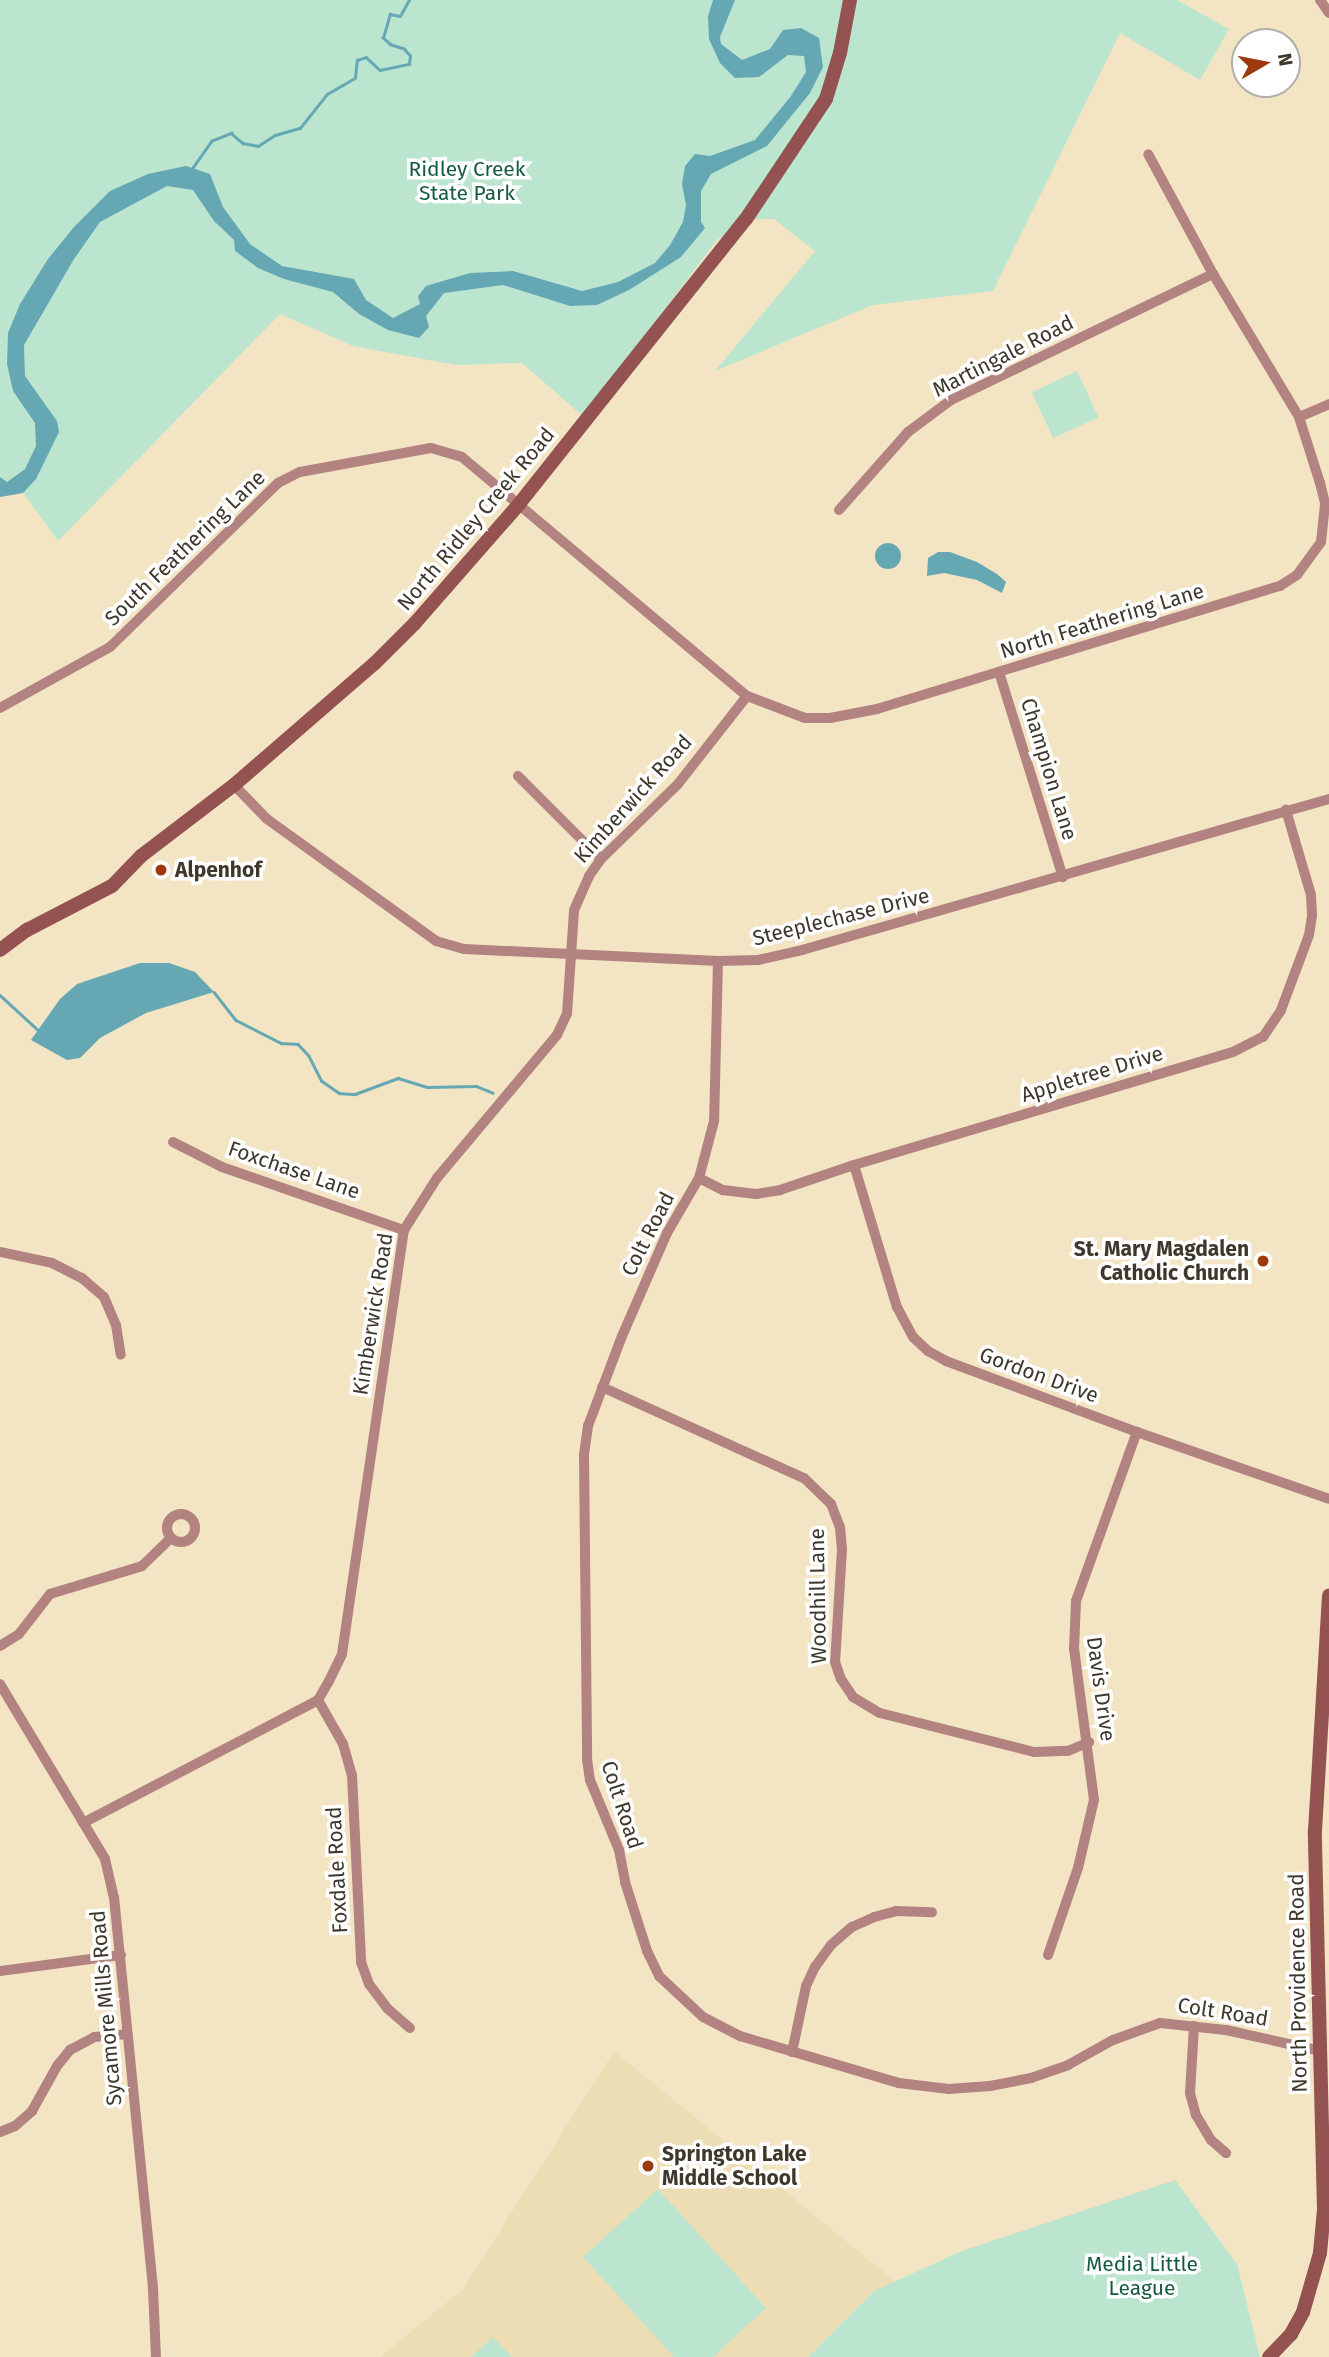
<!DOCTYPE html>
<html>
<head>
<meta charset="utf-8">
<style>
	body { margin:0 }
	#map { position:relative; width:1329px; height:2357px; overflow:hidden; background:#f3e5c4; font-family:"Fira Sans",sans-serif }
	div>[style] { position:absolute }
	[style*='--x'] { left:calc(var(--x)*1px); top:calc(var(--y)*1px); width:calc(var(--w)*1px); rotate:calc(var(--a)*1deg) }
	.built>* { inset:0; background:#edddb4 }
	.green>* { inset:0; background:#bbe5cf; transform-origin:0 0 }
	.water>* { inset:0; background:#65a8b4 }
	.round { border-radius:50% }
	.stream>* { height:2.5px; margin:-1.25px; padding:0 1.25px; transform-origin:1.25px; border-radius:1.25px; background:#65a8b4 }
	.street>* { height:10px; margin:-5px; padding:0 5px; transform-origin:5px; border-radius:5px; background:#b28380 }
	.street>.ring { margin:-5px; padding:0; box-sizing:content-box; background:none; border:10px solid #b28380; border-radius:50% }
	.secondary>* { height:14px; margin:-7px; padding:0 7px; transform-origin:7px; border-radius:7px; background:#945251 }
	.dots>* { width:19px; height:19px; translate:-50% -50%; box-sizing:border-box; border:4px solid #fff; border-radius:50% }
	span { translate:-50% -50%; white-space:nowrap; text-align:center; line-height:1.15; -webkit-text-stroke:7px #fff; paint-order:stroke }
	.park-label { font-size:21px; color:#165a3f }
	.street-label { font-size:21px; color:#3d382b }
	.poi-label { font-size:21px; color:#3d382b; font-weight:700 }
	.left { translate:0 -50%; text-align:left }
	.right { translate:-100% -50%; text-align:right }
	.north { position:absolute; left:1231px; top:28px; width:70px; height:70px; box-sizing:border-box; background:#fff; border:2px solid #b1afaa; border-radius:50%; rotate:80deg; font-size:19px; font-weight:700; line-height:28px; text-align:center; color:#3d382b }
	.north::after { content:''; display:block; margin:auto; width:24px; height:32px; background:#9e380d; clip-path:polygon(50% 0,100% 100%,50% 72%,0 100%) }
</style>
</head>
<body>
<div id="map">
	<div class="built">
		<div style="clip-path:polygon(614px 2051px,896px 2282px,874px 2291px,808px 2357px,380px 2357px,463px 2289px)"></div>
	</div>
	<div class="green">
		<div style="clip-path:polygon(0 0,1177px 0,1229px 29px,1200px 80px,1120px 33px,993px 291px,873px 305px,715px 371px,815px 251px,774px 219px,746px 219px,716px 241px,584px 417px,522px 363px,456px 365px,353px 346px,280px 314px,58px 541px,22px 491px,25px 469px,7px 482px,0 477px)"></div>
		<div style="left:1077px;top:371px;width:51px;height:50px;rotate:65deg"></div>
		<div style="clip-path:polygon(1175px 2180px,1237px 2264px,1260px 2357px,808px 2357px,874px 2291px,962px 2251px)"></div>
		<div style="clip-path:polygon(658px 2189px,766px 2308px,713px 2357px,674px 2357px,583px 2257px)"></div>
		<div style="clip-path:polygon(493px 2337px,512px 2357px,471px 2357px)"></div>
	</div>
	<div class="water">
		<div style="clip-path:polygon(713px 0,735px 0,720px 37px,721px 44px,742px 60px,770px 49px,783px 30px,801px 28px,819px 38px,823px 67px,810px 93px,767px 146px,711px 174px,701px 191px,701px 222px,705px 228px,681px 257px,629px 290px,597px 305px,570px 306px,503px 285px,444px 293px,426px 316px,429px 327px,419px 338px,388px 330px,359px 314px,333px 292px,284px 279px,258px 268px,235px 251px,234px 240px,214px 221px,193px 190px,167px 186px,100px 222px,74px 259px,24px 345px,25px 376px,57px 421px,59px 432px,36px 479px,23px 493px,0 497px,0 477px,7px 482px,25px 469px,36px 446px,35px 423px,13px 391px,7px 364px,8px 333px,20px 304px,48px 259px,74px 227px,110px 191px,148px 174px,186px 166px,210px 174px,223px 207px,250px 244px,282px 266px,354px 279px,366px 300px,393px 318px,420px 304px,418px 296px,426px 286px,470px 273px,513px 271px,582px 291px,618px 282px,655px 263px,670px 245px,683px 222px,686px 205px,682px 184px,685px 166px,695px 154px,710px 156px,755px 140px,791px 96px,806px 72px,804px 56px,788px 55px,759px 77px,735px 78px,720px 63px,709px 39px,708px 16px)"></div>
		<div class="round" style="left:875px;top:543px;width:26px;height:26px"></div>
		<div style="clip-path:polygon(938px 552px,950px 552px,977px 562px,997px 574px,1006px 582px,1002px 593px,977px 580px,944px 573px,927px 576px,928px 558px)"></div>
		<div style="clip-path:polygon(140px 963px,169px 963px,195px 972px,214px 992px,146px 1013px,100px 1038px,80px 1058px,67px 1060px,31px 1040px,60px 999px,77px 984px)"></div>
	</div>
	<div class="stream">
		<div style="--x:191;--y:170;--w:35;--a:-55"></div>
		<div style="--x:211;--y:141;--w:22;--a:-22"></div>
		<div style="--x:231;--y:133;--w:16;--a:40"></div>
		<div style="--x:243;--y:143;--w:15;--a:11"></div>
		<div style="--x:258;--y:146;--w:20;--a:-33"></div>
		<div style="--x:275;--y:135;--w:26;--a:-16"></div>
		<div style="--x:300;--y:128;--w:43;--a:-51.5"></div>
		<div style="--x:327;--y:94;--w:32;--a:-30"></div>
		<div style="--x:355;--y:78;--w:18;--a:-84"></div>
		<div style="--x:357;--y:60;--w:9;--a:-18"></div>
		<div style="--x:366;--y:57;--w:19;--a:43"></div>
		<div style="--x:380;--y:70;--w:30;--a:-12"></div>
		<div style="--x:409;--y:64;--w:8;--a:-83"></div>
		<div style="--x:410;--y:56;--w:9;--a:-131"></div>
		<div style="--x:404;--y:49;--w:14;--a:-163"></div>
		<div style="--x:391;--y:45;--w:11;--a:-139"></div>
		<div style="--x:383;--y:38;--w:25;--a:-74"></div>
		<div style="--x:390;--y:14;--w:10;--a:11"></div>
		<div style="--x:400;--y:16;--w:18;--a:-61"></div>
		<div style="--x:214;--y:992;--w:36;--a:52"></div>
		<div style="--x:236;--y:1020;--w:51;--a:27.1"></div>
		<div style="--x:281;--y:1043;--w:17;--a:3"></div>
		<div style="--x:298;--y:1044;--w:16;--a:47"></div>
		<div style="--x:309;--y:1056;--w:28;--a:63"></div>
		<div style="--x:322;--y:1081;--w:21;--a:35"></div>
		<div style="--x:339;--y:1093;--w:16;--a:4"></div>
		<div style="--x:355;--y:1094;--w:46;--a:-20.4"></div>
		<div style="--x:398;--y:1078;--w:31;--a:17"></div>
		<div style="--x:428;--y:1087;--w:48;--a:-1.2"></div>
		<div style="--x:476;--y:1086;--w:18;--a:22"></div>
		<div style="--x:0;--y:995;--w:52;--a:42.6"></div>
	</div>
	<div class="street">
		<div style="--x:1320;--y:0;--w:16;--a:55"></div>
		<div style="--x:1299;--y:417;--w:33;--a:-23"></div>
		<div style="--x:839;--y:510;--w:104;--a:-48.5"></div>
		<div style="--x:908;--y:432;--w:54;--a:-36.7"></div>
		<div style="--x:951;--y:400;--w:291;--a:-25.7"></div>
		<div style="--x:999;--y:672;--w:215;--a:72.7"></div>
		<div style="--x:0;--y:708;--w:126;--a:-29"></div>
		<div style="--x:110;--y:647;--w:235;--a:-44.3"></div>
		<div style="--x:278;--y:483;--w:25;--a:-27"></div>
		<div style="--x:300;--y:472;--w:133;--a:-10.4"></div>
		<div style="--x:431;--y:448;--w:32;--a:16"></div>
		<div style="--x:462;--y:457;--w:372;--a:40"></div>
		<div style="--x:747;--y:696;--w:62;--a:20.8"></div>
		<div style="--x:805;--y:718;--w:25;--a:0"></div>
		<div style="--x:830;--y:718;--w:48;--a:-10.8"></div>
		<div style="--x:877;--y:709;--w:421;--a:-17"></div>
		<div style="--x:1280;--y:586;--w:20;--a:-33"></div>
		<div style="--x:1297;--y:575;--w:41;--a:-54"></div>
		<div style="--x:1321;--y:542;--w:39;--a:-84"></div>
		<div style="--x:1325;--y:503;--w:21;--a:-104"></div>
		<div style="--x:1320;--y:483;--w:69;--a:-107.7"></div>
		<div style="--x:1299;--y:417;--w:167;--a:-121"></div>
		<div style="--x:1213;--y:274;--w:136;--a:-118.4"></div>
		<div style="--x:518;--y:776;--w:117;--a:45"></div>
		<div style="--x:234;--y:785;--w:47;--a:45.9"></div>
		<div style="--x:267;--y:819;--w:208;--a:35.8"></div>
		<div style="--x:436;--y:941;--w:29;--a:16"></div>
		<div style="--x:464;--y:949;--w:254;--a:2.7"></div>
		<div style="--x:718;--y:961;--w:40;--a:-1.4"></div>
		<div style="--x:758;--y:960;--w:45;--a:-12.8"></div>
		<div style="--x:802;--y:950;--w:548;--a:-15.99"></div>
		<div style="--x:718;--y:961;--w:160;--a:91.4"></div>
		<div style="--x:714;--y:1121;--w:59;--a:104.7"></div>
		<div style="--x:699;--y:1178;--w:64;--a:120.2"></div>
		<div style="--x:667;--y:1233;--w:112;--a:113.6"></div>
		<div style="--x:622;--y:1336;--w:96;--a:110.7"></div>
		<div style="--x:588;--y:1426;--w:30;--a:98"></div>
		<div style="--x:584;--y:1456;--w:303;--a:89.4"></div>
		<div style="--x:587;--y:1759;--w:21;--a:82"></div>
		<div style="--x:590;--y:1780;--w:76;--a:67.5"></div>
		<div style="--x:619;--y:1850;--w:33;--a:79"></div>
		<div style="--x:625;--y:1882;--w:72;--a:72.3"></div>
		<div style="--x:647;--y:1951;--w:28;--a:64"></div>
		<div style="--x:659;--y:1976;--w:60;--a:43"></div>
		<div style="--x:703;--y:2017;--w:42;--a:27.2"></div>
		<div style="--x:740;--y:2036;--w:166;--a:16.5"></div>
		<div style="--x:899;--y:2083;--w:50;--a:6.8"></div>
		<div style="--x:949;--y:2089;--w:41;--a:-4.2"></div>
		<div style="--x:990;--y:2086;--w:42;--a:-11"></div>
		<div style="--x:1031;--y:2078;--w:39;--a:-19"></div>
		<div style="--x:1068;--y:2065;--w:51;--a:-29.1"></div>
		<div style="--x:1113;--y:2040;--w:50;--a:-19.9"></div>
		<div style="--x:1160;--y:2023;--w:66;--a:6.1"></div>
		<div style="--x:1226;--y:2030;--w:97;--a:12.5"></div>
		<div style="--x:173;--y:1142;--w:55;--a:27"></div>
		<div style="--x:222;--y:1167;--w:193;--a:19.1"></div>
		<div style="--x:854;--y:1165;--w:148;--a:73.2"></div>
		<div style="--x:897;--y:1307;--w:34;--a:62"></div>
		<div style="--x:913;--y:1337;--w:21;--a:43"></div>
		<div style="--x:928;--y:1351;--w:21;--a:29"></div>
		<div style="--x:946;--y:1361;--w:204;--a:20.4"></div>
		<div style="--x:1137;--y:1432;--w:203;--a:19.2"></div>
		<div style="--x:699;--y:1178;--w:27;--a:27"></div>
		<div style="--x:723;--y:1190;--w:33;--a:7"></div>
		<div style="--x:756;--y:1194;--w:24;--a:-9"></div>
		<div style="--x:780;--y:1190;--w:78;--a:-18.7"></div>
		<div style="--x:854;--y:1165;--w:395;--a:-16.6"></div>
		<div style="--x:1233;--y:1052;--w:34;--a:-27"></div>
		<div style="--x:1263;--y:1037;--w:32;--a:-56"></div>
		<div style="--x:1281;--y:1010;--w:80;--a:-69.5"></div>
		<div style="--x:1309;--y:935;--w:20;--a:-81"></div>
		<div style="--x:1312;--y:915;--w:20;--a:-93"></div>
		<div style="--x:1311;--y:895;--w:89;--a:-106.4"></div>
		<div style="--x:0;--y:1252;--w:53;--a:11.9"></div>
		<div style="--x:52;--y:1263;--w:34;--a:27"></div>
		<div style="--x:82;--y:1278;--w:29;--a:41"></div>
		<div style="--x:104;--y:1297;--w:30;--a:67"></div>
		<div style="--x:116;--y:1325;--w:30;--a:81"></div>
		<div style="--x:602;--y:1387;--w:222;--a:24.3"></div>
		<div style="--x:804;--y:1478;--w:37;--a:44"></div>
		<div style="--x:831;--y:1504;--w:25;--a:69"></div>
		<div style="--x:840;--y:1527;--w:22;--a:85"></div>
		<div style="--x:842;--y:1549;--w:113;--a:93.5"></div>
		<div style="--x:835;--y:1662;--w:18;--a:71"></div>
		<div style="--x:841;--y:1679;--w:22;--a:56"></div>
		<div style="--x:853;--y:1697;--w:31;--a:31"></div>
		<div style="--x:880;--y:1713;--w:159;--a:14.2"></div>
		<div style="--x:1034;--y:1752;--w:34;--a:-2"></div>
		<div style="--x:1068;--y:1751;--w:23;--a:-23"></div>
		<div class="ring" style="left:167px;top:1514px;width:18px;height:18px"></div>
		<div style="--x:0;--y:1646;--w:22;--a:-32"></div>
		<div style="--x:19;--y:1634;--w:51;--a:-52.2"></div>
		<div style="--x:50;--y:1594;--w:96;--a:-16.9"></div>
		<div style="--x:142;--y:1566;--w:40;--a:-44"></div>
		<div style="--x:0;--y:1684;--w:204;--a:59"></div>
		<div style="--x:105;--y:1859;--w:39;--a:77"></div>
		<div style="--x:114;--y:1897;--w:394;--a:84.3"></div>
		<div style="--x:153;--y:2289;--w:68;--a:87.5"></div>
		<div style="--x:318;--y:1700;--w:51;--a:60.4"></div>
		<div style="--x:343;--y:1744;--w:32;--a:74"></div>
		<div style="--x:352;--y:1775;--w:187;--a:87.2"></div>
		<div style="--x:361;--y:1962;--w:23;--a:70"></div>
		<div style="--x:369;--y:1984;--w:31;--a:53"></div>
		<div style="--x:388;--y:2009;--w:29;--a:41"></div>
		<div style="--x:83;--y:1823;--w:265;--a:-27.6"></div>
		<div style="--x:318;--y:1700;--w:22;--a:-60"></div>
		<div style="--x:329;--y:1681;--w:30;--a:-64"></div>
		<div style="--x:342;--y:1654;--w:429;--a:-81.7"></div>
		<div style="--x:404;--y:1230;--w:62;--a:-57.6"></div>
		<div style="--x:437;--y:1178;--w:187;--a:-50"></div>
		<div style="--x:557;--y:1035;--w:23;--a:-65"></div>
		<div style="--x:567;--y:1014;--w:104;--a:-86.1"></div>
		<div style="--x:574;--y:910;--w:37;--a:-66"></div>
		<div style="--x:589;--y:876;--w:21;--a:-55"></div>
		<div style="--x:601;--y:859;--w:107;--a:-44.2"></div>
		<div style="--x:678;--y:784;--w:112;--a:-51.9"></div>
		<div style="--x:1048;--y:1955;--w:92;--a:-71"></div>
		<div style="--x:1078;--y:1868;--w:70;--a:-76.8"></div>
		<div style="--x:1094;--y:1800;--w:152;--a:-97.5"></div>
		<div style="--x:1074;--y:1649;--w:48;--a:-87.6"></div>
		<div style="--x:1076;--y:1601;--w:180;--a:-70.2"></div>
		<div style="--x:0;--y:1971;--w:122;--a:-7.5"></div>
		<div style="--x:1194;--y:2026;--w:67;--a:93.4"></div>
		<div style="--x:1190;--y:2093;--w:23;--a:75"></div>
		<div style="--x:1196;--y:2115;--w:29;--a:59"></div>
		<div style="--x:1211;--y:2140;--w:20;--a:41"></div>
		<div style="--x:792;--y:2052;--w:67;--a:-78"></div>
		<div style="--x:806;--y:1986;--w:21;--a:-65"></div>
		<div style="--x:815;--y:1967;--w:27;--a:-54"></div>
		<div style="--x:831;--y:1945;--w:28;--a:-41"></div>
		<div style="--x:852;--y:1927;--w:24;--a:-24"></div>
		<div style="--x:874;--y:1917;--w:23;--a:-15"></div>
		<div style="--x:896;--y:1911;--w:36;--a:2"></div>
		<div style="--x:0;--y:2132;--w:16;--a:-22"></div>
		<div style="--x:15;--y:2126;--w:23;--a:-41"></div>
		<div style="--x:32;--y:2111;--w:51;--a:-60.9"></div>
		<div style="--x:57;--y:2066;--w:21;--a:-51"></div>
		<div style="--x:70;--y:2050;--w:27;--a:-28"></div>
		<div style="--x:94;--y:2037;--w:33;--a:-5"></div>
	</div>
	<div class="secondary">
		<div style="--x:0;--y:950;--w:34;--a:-37"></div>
		<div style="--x:27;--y:930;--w:96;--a:-27.4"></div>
		<div style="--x:112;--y:886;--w:42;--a:-46"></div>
		<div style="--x:141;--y:856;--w:117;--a:-37.4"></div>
		<div style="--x:234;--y:785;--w:186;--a:-40.9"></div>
		<div style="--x:375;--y:663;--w:57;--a:-45"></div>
		<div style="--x:415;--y:623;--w:158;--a:-48.8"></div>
		<div style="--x:519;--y:504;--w:364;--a:-51.5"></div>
		<div style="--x:746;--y:219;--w:144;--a:-56.3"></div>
		<div style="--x:826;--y:99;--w:48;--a:-73.1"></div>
		<div style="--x:840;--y:53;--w:54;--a:-79.3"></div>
		<div style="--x:1269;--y:2357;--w:32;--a:-46"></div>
		<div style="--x:1291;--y:2334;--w:25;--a:-61"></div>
		<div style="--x:1303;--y:2312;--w:61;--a:-73.9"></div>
		<div style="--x:1320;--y:2253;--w:43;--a:-84.7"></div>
		<div style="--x:1324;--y:2210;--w:379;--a:-91.4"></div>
		<div style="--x:1315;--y:1831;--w:236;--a:-86.6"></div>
	</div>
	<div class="dots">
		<div style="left:161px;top:870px;background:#9e380d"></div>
		<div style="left:1263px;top:1261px;background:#9e380d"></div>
		<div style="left:648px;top:2166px;background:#9e380d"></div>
	</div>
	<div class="park-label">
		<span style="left:467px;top:181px">Ridley Creek<br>State Park</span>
		<span style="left:1142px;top:2276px">Media Little<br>League</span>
	</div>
	<div class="street-label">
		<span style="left:1003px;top:356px;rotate:-27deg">Martingale Road</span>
		<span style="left:476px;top:519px;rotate:-50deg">North Ridley Creek Road</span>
		<span style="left:185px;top:548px;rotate:-44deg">South Feathering Lane</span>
		<span style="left:1102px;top:621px;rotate:-17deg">North Feathering Lane</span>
		<span style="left:1049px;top:769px;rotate:73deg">Champion Lane</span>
		<span style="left:633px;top:799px;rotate:-48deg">Kimberwick Road</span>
		<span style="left:841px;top:917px;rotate:-14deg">Steeplechase Drive</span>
		<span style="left:1092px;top:1074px;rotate:-17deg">Appletree Drive</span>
		<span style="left:294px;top:1170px;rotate:19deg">Foxchase Lane</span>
		<span style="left:648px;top:1234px;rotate:-63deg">Colt Road</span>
		<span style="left:373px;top:1314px;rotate:-81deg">Kimberwick Road</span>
		<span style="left:1039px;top:1375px;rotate:20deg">Gordon Drive</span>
		<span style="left:818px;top:1596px;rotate:-91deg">Woodhill Lane</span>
		<span style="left:1101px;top:1689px;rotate:82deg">Davis Drive</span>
		<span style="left:622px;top:1805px;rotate:72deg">Colt Road</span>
		<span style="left:337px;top:1870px;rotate:-93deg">Foxdale Road</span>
		<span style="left:1298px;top:1983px;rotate:-91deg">North Providence Road</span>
		<span style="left:106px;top:2008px;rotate:-95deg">Sycamore Mills Road</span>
		<span style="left:1223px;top:2012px;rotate:9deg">Colt Road</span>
	</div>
	<div class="poi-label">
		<span class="left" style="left:175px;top:870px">Alpenhof</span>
		<span class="right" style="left:1249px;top:1261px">St. Mary Magdalen<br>Catholic Church</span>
		<span class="left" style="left:662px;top:2166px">Springton Lake<br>Middle School</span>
	</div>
	<div class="north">N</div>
</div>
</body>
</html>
